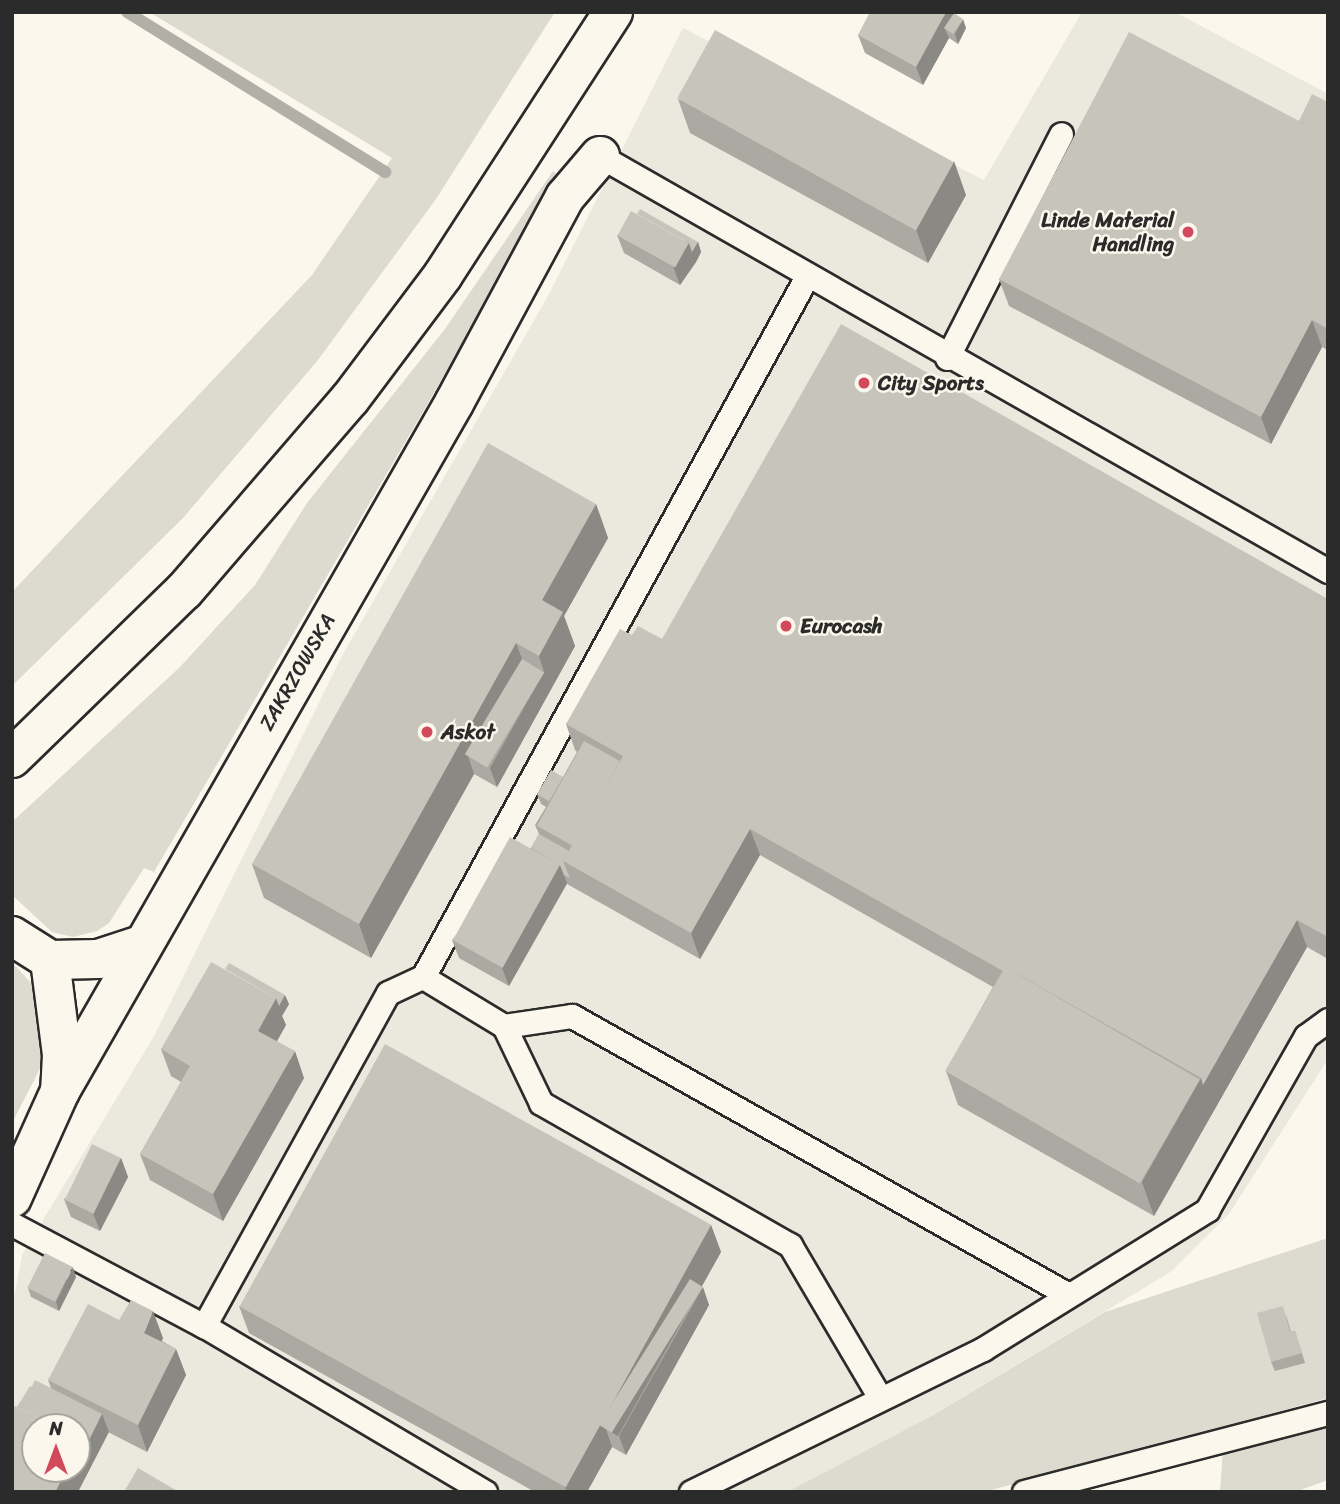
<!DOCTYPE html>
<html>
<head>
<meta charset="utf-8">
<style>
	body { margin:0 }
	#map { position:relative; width:1340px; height:1504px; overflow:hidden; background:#fbf7ec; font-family:Sriracha,sans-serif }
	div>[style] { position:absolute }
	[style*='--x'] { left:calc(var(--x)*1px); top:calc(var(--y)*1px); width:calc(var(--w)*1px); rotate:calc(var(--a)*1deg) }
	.built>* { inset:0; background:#ebe8de }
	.green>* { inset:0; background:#dddad0 }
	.stream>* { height:12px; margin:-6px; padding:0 6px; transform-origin:6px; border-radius:6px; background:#b1afa7 }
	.roads { filter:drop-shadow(2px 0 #2b2b2b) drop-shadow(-2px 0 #2b2b2b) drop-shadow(0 2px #2b2b2b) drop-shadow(0 -2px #2b2b2b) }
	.service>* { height:23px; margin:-11.5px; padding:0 11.5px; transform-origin:11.5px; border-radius:11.5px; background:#fbf7ec }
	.minor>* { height:38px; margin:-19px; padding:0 19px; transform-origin:19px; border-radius:19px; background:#fbf7ec }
	.tertiary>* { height:38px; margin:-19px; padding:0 19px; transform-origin:19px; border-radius:19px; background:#fbf7ec }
	.wall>* { inset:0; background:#aba9a2 }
	.shaded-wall>* { inset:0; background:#8b8984 }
	.building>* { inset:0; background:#c7c4bc; transform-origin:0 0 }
	.dots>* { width:19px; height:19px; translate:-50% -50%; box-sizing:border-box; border:4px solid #fbf7ec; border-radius:50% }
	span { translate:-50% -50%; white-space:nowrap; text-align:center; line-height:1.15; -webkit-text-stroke:5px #fbf7ec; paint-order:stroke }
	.poi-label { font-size:21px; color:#2b2b2b; font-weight:700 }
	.right { translate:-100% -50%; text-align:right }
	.left { translate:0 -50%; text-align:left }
	.street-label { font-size:21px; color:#2b2b2b }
	.frame { position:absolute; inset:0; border:14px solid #2b2b2b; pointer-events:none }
	.north { position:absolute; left:21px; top:1413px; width:70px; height:70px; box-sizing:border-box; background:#fbf7ec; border:2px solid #a8a59f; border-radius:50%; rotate:0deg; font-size:19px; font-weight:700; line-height:28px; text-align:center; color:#2b2b2b }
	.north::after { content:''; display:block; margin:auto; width:24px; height:32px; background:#d1495b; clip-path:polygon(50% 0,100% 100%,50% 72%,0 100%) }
</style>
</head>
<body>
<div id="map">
	<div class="built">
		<div style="clip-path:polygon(evenodd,1082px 12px,1175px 12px,1328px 94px,1328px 1059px,1229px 1214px,1172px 1271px,935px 1414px,787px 1492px,12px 1492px,12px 1310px,22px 1255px,154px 1036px,343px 654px,549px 294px,683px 28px,984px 180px,1082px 12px,35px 1427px,77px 1427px,77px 1469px,35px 1469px,35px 1427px)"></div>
	</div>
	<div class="green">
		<div style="clip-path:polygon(149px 12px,555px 12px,436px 199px,318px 360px,183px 518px,12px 686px,12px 592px,312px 275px,392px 158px)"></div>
		<div style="clip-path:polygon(553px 171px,559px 176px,514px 256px,154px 872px,144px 868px,109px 923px,97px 931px,73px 937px,52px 932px,12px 895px,12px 822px,180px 667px,255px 585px,307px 503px,445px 329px)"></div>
		<div style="clip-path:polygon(12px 962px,40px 993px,44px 1061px,12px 1123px)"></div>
		<div style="clip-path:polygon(1328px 1238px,1328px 1398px,984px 1492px,787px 1492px,935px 1414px,1105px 1312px)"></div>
		<div style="clip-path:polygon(1328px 1421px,1328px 1480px,1295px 1492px,1220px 1492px,1223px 1451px)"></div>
	</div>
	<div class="stream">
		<div style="--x:127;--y:12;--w:304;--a:31.8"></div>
	</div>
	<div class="roads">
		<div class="service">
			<div style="--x:600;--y:156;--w:838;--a:29.69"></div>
			<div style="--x:947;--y:358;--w:251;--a:-63"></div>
			<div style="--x:423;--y:977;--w:797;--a:-61.28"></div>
			<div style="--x:504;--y:1026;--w:85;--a:64.3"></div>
			<div style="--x:541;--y:1103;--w:287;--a:29.7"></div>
			<div style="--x:790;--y:1245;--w:178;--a:59.5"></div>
			<div style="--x:12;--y:1224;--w:217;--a:28"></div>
			<div style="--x:485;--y:1492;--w:326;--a:-149.4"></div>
			<div style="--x:204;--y:1326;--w:380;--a:-61.1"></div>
			<div style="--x:388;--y:993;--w:38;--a:-25"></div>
			<div style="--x:423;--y:977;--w:95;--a:31.2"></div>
			<div style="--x:504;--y:1026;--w:69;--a:-8.4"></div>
			<div style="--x:572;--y:1016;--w:568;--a:29.32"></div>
			<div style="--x:691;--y:1492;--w:325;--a:-26.1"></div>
			<div style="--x:983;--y:1349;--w:264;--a:-31.8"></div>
			<div style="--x:1207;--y:1210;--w:200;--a:-60.4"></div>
			<div style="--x:1306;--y:1036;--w:27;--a:-36"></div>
			<div style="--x:1024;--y:1492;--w:314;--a:-14.6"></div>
		</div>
		<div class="minor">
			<div style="--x:50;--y:960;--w:48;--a:-1.2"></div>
			<div style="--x:98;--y:959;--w:45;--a:-18"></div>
			<div style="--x:60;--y:1091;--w:793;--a:-60.2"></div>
			<div style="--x:454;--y:403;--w:234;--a:-61.7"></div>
			<div style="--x:565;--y:197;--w:54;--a:-49.5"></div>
		</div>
		<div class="tertiary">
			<div style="--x:12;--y:758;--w:240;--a:-44.2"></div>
			<div style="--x:184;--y:591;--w:254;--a:-49.2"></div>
			<div style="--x:350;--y:399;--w:155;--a:-53.1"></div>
			<div style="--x:443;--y:275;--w:313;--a:-57.1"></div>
			<div style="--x:12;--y:936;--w:45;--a:32.3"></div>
			<div style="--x:50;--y:960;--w:96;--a:82.8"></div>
			<div style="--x:62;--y:1055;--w:36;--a:93"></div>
			<div style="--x:60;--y:1091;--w:117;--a:114.2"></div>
		</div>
	</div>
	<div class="wall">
		<div style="clip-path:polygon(955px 14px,966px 28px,958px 44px,949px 38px,923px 85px,865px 53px,858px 35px)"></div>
		<div style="clip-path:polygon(678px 99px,966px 195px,928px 263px,690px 133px)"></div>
		<div style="clip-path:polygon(1328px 102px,1328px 350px,1322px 347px,1271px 444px,1009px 306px,999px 279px,1299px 121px)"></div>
		<div style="clip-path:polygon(617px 235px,698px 242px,701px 252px,696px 262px,680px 285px,624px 253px)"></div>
		<div style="clip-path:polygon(596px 504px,608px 538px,564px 616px,575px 646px,497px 787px,474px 774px,371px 958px,264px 898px,252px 864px)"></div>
		<div style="clip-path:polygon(1328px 599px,1328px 959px,1307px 947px,1154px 1216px,958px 1105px,946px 1071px,993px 987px,760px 855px,700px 959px,567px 884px,509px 986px,459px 958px,452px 940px,531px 848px,539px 834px,535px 825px,546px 807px,541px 804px,537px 794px,563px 777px,577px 752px,575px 750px,566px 724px,632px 635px,662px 639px)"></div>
		<div style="clip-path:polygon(289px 1004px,282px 1016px,286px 1025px,277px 1041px,304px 1078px,223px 1221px,150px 1180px,140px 1154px,181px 1082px,171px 1076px,161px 1049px)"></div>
		<div style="clip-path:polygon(121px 1158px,128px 1177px,100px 1231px,71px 1217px,64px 1199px)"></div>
		<div style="clip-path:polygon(711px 1225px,721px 1252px,702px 1286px,709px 1305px,626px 1455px,612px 1447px,587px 1492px,535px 1492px,249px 1333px,239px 1306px)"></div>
		<div style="clip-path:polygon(76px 1277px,59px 1311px,31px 1297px,28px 1288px)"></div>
		<div style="clip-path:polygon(1286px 1315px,1291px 1332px,1295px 1331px,1305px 1363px,1275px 1371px,1271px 1362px)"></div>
		<div style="clip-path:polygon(119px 1320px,163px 1338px,162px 1341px,176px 1349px,186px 1375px,147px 1452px,108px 1432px,17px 1407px,32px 1387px,51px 1388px,48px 1380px)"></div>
	</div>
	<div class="shaded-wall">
		<div style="clip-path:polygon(946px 12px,954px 12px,958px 22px,945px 29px,949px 38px,923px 85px,916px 67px)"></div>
		<div style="clip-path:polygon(963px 19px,966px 28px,958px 44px,955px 34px)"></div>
		<div style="clip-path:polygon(954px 161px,966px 195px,928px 263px,916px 229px)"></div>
		<div style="clip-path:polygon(698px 242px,701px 252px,696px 262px,680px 285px,673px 266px,689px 243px)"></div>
		<div style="clip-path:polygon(1312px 320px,1322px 347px,1271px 444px,1261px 417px)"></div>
		<div style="clip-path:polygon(596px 504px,608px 538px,564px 616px,575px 646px,497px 787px,490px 768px,544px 672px,539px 656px,542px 600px)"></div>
		<div style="clip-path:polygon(516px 643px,529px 677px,468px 756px,474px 774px,371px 958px,359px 924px)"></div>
		<div style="clip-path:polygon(750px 829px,760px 855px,700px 959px,691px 933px)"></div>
		<div style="clip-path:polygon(560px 865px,567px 883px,509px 986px,502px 968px)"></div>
		<div style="clip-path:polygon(1297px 920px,1307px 947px,1154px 1216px,1142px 1182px,1201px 1078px)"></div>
		<div style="clip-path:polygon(285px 995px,289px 1004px,282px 1016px,286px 1025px,268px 1057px,258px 1031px,276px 998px)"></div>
		<div style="clip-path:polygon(295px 1051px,304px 1078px,223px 1221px,213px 1194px)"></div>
		<div style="clip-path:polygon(121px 1158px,128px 1177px,100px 1231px,93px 1213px)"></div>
		<div style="clip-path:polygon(711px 1225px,721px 1252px,618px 1436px,606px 1429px,612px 1447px,587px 1492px,567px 1492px,565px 1487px)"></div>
		<div style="clip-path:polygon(73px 1267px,76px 1277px,59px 1311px,56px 1302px)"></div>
		<div style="clip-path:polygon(703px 1287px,709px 1305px,626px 1455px,619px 1436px)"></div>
		<div style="clip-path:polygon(153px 1311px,163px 1338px,154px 1359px,144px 1333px)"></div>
		<div style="clip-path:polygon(176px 1349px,186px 1375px,147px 1452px,138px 1425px)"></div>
		<div style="clip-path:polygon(102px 1414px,109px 1432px,78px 1492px,55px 1492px,67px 1469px,77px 1469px,77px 1448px,81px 1439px)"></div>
	</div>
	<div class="building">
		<div style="clip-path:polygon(870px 12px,946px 12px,916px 67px,858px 35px)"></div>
		<div style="left:954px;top:13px;width:11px;height:18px;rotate:34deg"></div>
		<div style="left:715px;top:30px;width:273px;height:78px;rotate:29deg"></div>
		<div style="clip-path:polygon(1129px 32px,1328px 136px,1328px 329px,1312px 320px,1261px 417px,999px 279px)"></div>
		<div style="clip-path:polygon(1312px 94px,1328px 102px,1328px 136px,1299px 121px)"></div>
		<div style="clip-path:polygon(640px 209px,698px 242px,692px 252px,689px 243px,637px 214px)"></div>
		<div style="left:631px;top:211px;width:66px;height:28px;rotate:29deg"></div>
		<div style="clip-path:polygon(841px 324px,1328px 599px,1328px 937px,1297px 920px,1203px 1085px,1201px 1078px,1005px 967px,1003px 971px,750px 829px,691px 933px,563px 861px,623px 756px,566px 724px,620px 629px,632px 635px,638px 626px,662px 639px)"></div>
		<div style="clip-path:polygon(488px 443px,596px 504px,542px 600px,563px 612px,539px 656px,516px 643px,359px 924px,252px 864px)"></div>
		<div style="left:522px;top:659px;width:26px;height:111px;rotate:31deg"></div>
		<div style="left:584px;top:741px;width:41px;height:97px;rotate:29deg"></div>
		<div style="left:551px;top:770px;width:14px;height:28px;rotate:30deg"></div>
		<div style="clip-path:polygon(539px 834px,569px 851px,563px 861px,570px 878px,564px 875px,560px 865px,531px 848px)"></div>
		<div style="left:510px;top:837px;width:57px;height:118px;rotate:29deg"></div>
		<div style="clip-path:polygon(211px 962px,276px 998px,258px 1031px,295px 1051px,213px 1194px,140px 1154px,190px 1066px,161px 1049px)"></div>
		<div style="clip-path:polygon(229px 963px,285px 995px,279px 1006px,276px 998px,225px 969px)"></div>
		<div style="left:1005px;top:967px;width:225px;height:120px;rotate:30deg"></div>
		<div style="left:385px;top:1044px;width:373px;height:300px;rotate:29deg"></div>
		<div style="left:92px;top:1144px;width:32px;height:62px;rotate:26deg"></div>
		<div style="left:45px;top:1253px;width:31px;height:39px;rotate:27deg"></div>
		<div style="left:690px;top:1279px;width:15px;height:172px;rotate:32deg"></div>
		<div style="clip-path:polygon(131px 1300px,153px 1311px,144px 1333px,176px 1349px,138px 1425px,48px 1380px,88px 1304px,119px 1320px)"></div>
		<div style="clip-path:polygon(1283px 1306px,1290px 1332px,1295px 1331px,1302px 1353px,1271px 1362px,1257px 1313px)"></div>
		<div style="clip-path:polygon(35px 1380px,102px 1414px,85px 1448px,81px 1439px,77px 1437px,77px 1427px,57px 1427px,21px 1409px)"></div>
		<div style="clip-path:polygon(30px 1386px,32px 1387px,21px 1409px,17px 1407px)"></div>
		<div style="clip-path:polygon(15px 1406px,57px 1427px,35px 1427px,35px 1469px,67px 1469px,55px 1492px,12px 1492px,12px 1411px)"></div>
		<div style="clip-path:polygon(77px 1437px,81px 1439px,77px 1448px)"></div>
		<div style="clip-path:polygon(138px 1468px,179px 1492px,124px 1492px)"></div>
	</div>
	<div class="dots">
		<div style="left:1188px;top:232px;background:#d1495b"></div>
		<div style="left:864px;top:383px;background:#d1495b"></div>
		<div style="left:786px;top:626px;background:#d1495b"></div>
		<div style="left:427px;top:732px;background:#d1495b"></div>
	</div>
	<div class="poi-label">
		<span class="right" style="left:1174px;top:232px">Linde Material<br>Handling</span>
		<span class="left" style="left:878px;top:383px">City Sports</span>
		<span class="left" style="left:800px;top:626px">Eurocash</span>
		<span class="left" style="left:441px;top:732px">Askot</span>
	</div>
	<div class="street-label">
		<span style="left:297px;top:672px;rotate:-60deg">ZAKRZOWSKA</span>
	</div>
	<div class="frame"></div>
	<div class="north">N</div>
</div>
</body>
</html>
